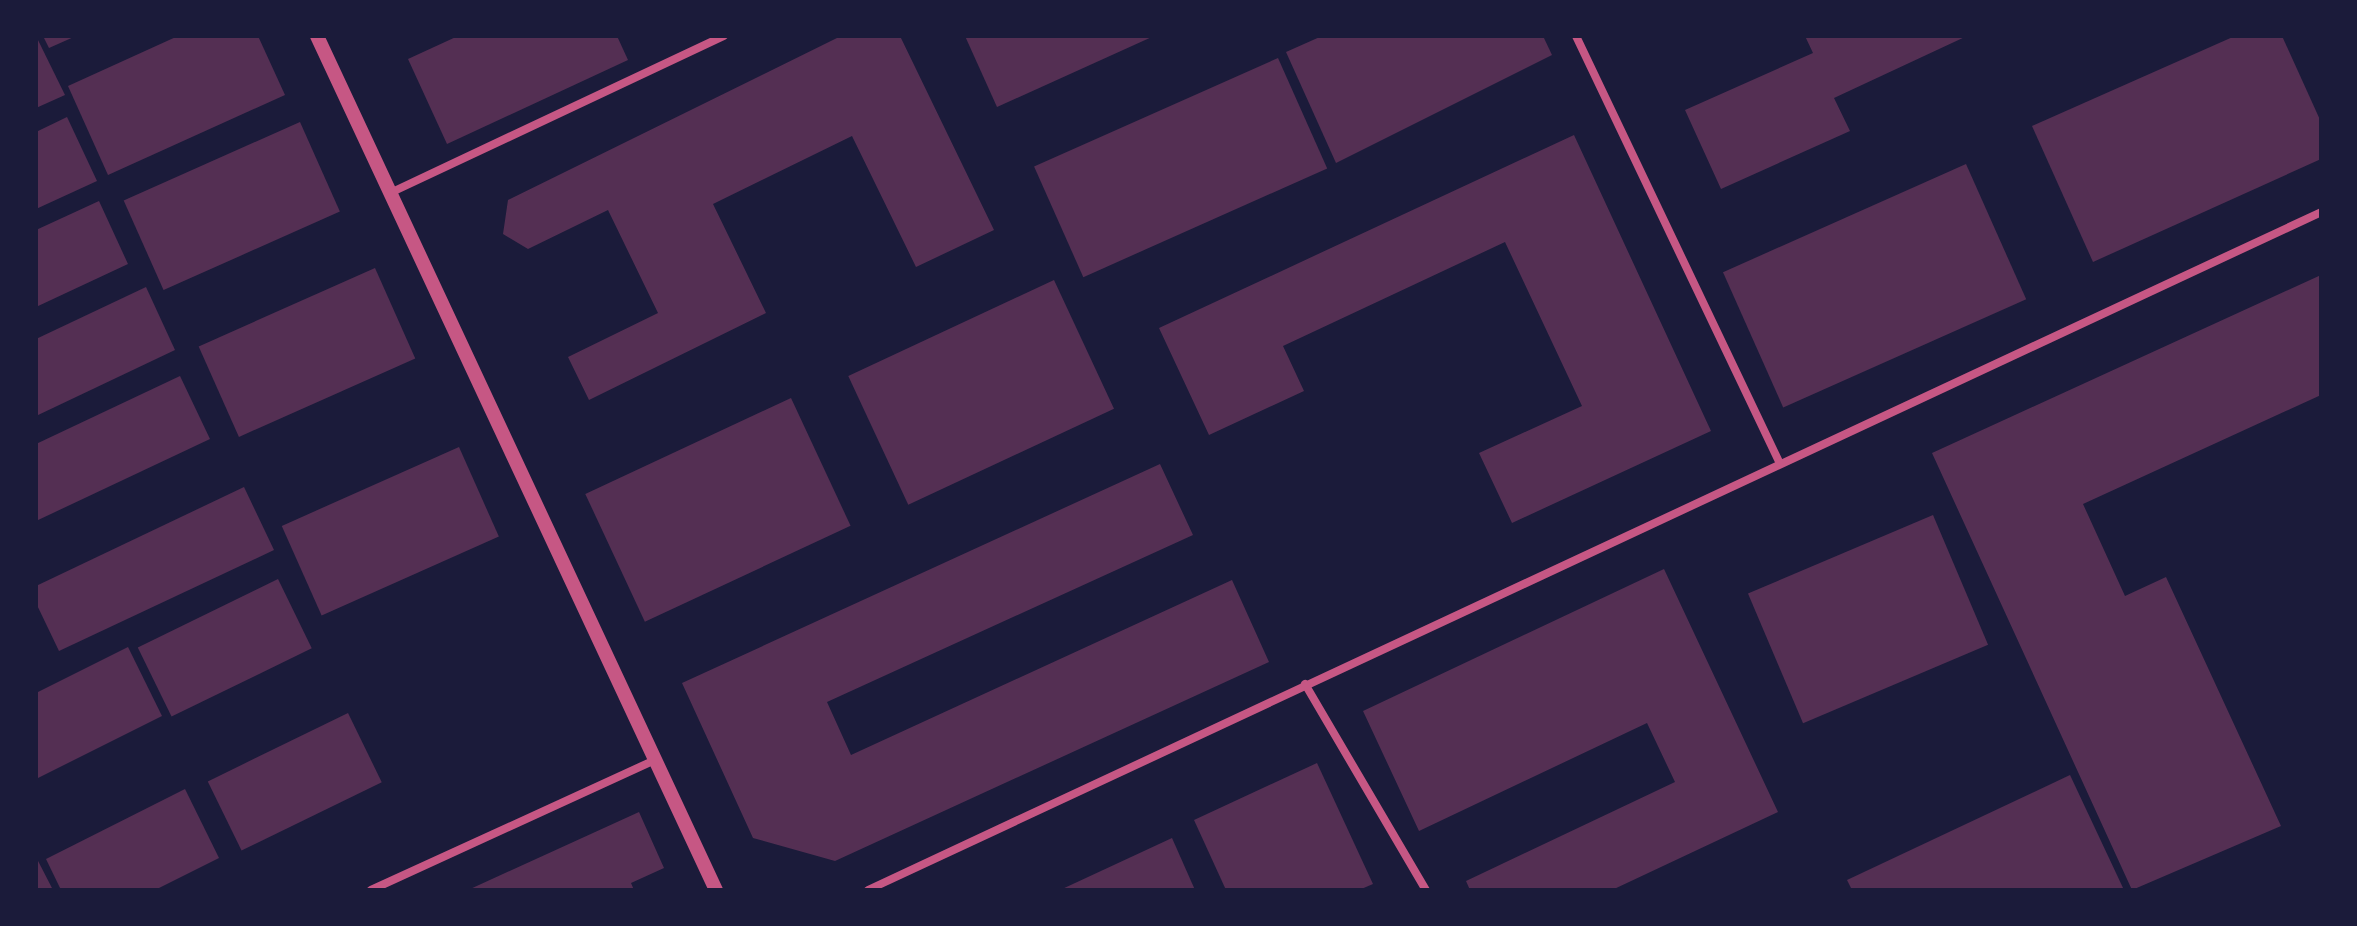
<!DOCTYPE html>
<html>
<head>
<meta charset="utf-8">
<style>
	body { margin:0 }
	#map { position:relative; width:2357px; height:926px; overflow:hidden; background:#1b1b3a; font-family:Poppins,sans-serif }
	div>[style] { position:absolute }
	[style*='--x'] { left:calc(var(--x)*1px); top:calc(var(--y)*1px); width:calc(var(--w)*1px); rotate:calc(var(--a)*1deg) }
	.building>* { inset:0; background:#542f53; transform-origin:0 0 }
	.minor>* { height:8px; margin:-4px; padding:0 4px; transform-origin:4px; border-radius:4px; background:#c65784 }
	.tertiary>* { height:14px; margin:-7px; padding:0 7px; transform-origin:7px; border-radius:7px; background:#c65784 }
	span { translate:-50% -50%; white-space:nowrap; text-align:center; line-height:1.15; -webkit-text-stroke:6px #1b1b3a; paint-order:stroke }
	.frame { position:absolute; inset:0; border:38px solid #1b1b3a; pointer-events:none }
</style>
</head>
<body>
<div id="map">
	<div class="building">
		<div style="clip-path:polygon(36px 36px,65px 95px,36px 108px)"></div>
		<div style="clip-path:polygon(43px 36px,76px 36px,49px 48px)"></div>
		<div style="clip-path:polygon(178px 36px,258px 36px,285px 95px,108px 175px,68px 86px)"></div>
		<div style="clip-path:polygon(458px 36px,617px 36px,628px 60px,447px 144px,408px 59px)"></div>
		<div style="clip-path:polygon(841px 36px,900px 36px,994px 230px,916px 267px,852px 136px,713px 204px,766px 313px,589px 400px,568px 357px,658px 313px,608px 210px,528px 249px,503px 234px,508px 200px)"></div>
		<div style="clip-path:polygon(965px 36px,1154px 36px,997px 107px)"></div>
		<div style="clip-path:polygon(1322px 36px,1543px 36px,1552px 55px,1336px 163px,1286px 52px)"></div>
		<div style="clip-path:polygon(1805px 36px,1967px 36px,1834px 98px,1850px 131px,1721px 189px,1685px 110px,1813px 53px)"></div>
		<div style="clip-path:polygon(2235px 36px,2282px 36px,2321px 122px,2321px 159px,2093px 262px,2032px 126px)"></div>
		<div style="left:1278px;top:58px;width:121px;height:267px;rotate:66deg"></div>
		<div style="clip-path:polygon(67px 117px,97px 181px,36px 209px,36px 132px)"></div>
		<div style="left:300px;top:122px;width:98px;height:193px;rotate:66deg"></div>
		<div style="clip-path:polygon(1574px 135px,1711px 431px,1512px 523px,1479px 453px,1582px 406px,1505px 242px,1283px 346px,1304px 391px,1209px 435px,1159px 328px)"></div>
		<div style="left:1966px;top:164px;width:148px;height:266px;rotate:66deg"></div>
		<div style="clip-path:polygon(99px 201px,128px 264px,36px 307px,36px 230px)"></div>
		<div style="left:375px;top:268px;width:99px;height:193px;rotate:66deg"></div>
		<div style="clip-path:polygon(2321px 275px,2321px 395px,2083px 504px,2125px 596px,2166px 577px,2281px 826px,2132px 890px,1932px 453px)"></div>
		<div style="left:1054px;top:280px;width:142px;height:227px;rotate:65deg"></div>
		<div style="clip-path:polygon(146px 287px,175px 350px,36px 416px,36px 339px)"></div>
		<div style="clip-path:polygon(180px 376px,210px 439px,36px 521px,36px 444px)"></div>
		<div style="left:791px;top:398px;width:141px;height:227px;rotate:65deg"></div>
		<div style="left:459px;top:447px;width:98px;height:194px;rotate:66deg"></div>
		<div style="clip-path:polygon(1160px 464px,1193px 535px,827px 702px,851px 755px,1232px 580px,1269px 662px,835px 861px,753px 838px,682px 683px)"></div>
		<div style="clip-path:polygon(244px 487px,274px 550px,59px 651px,36px 603px,36px 586px)"></div>
		<div style="left:1933px;top:515px;width:141px;height:201px;rotate:67deg"></div>
		<div style="clip-path:polygon(1664px 569px,1778px 812px,1612px 890px,1470px 890px,1466px 881px,1675px 782px,1647px 723px,1419px 831px,1363px 711px)"></div>
		<div style="left:278px;top:579px;width:77px;height:156px;rotate:64deg"></div>
		<div style="clip-path:polygon(128px 647px,162px 716px,36px 779px,36px 693px)"></div>
		<div style="left:348px;top:713px;width:77px;height:156px;rotate:64deg"></div>
		<div style="clip-path:polygon(1317px 763px,1373px 884px,1359px 890px,1226px 890px,1194px 820px)"></div>
		<div style="clip-path:polygon(2070px 775px,2124px 890px,1852px 890px,1847px 880px)"></div>
		<div style="clip-path:polygon(185px 789px,219px 858px,155px 890px,61px 890px,46px 859px)"></div>
		<div style="clip-path:polygon(639px 812px,664px 868px,631px 883px,634px 890px,468px 890px)"></div>
		<div style="clip-path:polygon(1172px 838px,1195px 890px,1060px 890px)"></div>
		<div style="clip-path:polygon(36px 857px,53px 890px,36px 890px)"></div>
	</div>
	<div class="minor">
		<div style="--x:1576;--y:36;--w:471;--a:64.5"></div>
		<div style="--x:390;--y:193;--w:369;--a:-25.2"></div>
		<div style="--x:1305;--y:684;--w:239;--a:59.6"></div>
		<div style="--x:371;--y:890;--w:312;--a:-24.6"></div>
		<div style="--x:868;--y:890;--w:1603;--a:-25.01"></div>
	</div>
	<div class="tertiary">
		<div style="--x:317;--y:36;--w:943;--a:64.96"></div>
	</div>
	<div class="frame"></div>
</div>
</body>
</html>
